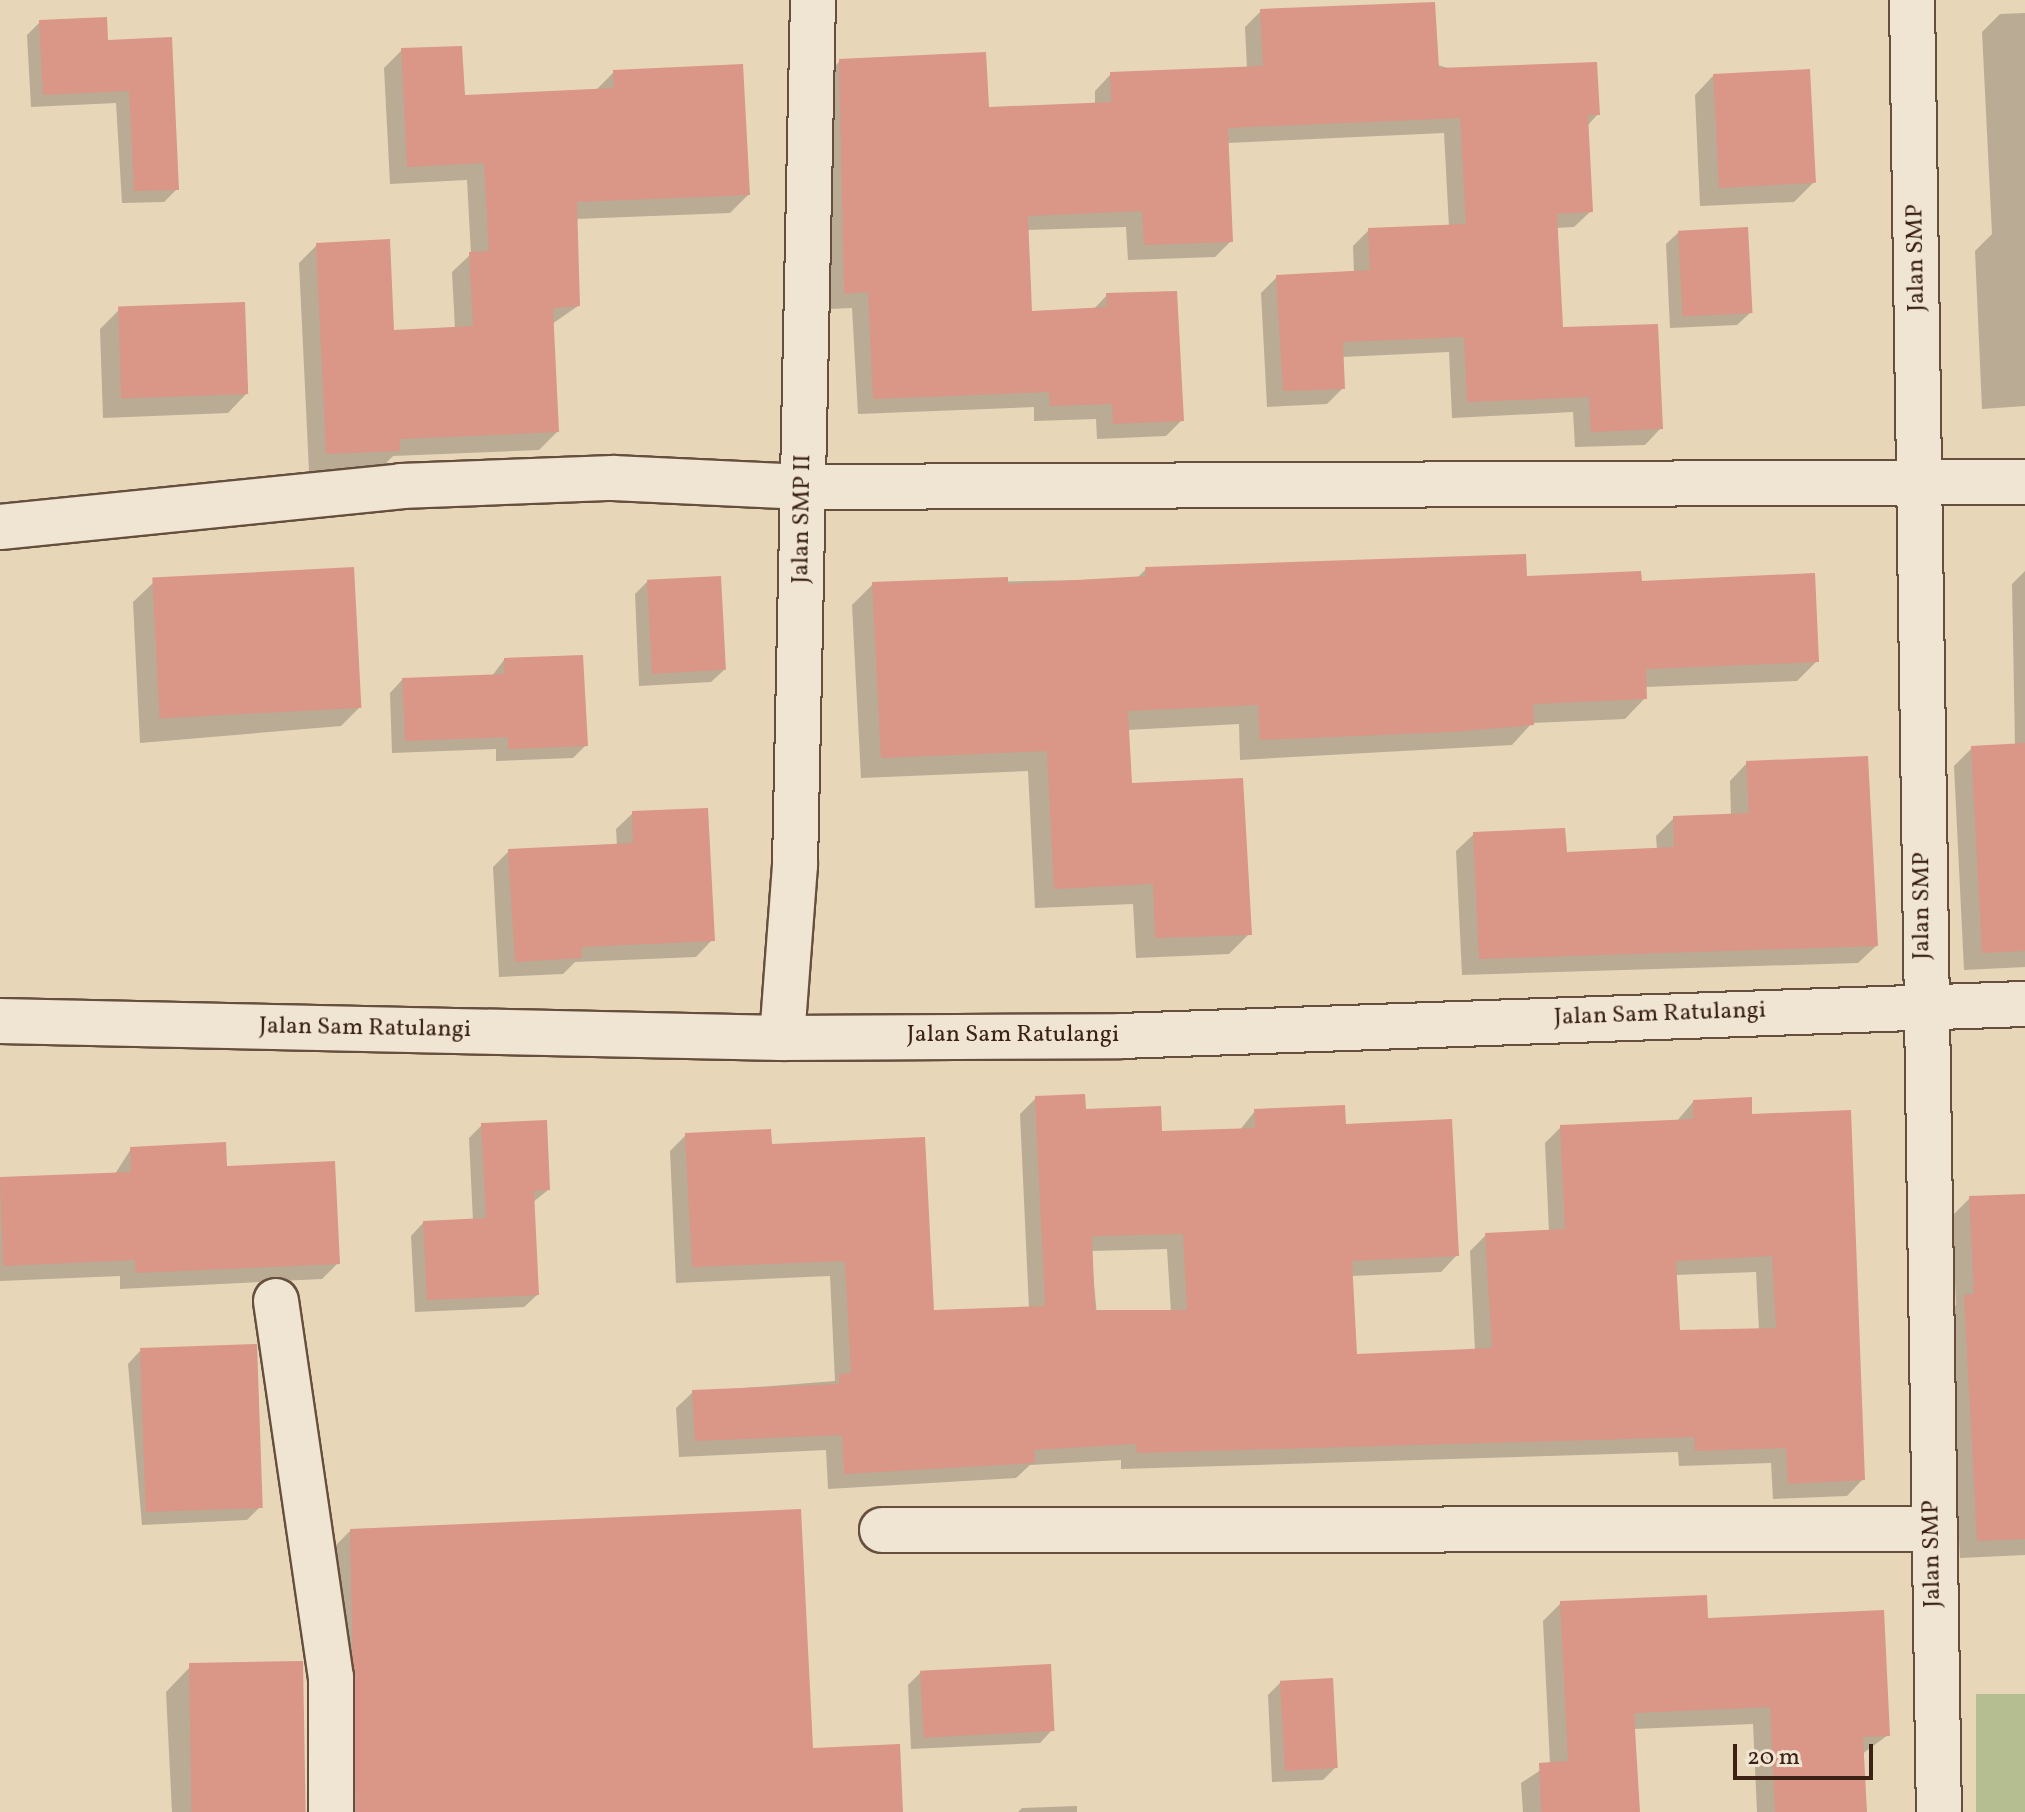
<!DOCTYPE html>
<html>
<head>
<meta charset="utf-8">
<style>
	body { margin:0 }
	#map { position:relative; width:2025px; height:1812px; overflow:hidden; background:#e8d6b9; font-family:Vollkorn,serif }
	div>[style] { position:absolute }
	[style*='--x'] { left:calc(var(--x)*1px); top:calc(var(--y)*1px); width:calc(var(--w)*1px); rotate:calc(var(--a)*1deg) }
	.green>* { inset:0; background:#b4be90; transform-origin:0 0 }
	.shadow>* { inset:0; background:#0003 }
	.building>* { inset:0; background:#da9686; transform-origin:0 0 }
	.roads { filter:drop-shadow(2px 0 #664f3d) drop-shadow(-2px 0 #664f3d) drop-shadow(0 2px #664f3d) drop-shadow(0 -2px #664f3d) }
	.minor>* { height:44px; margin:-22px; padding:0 22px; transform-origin:22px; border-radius:22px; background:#f0e4d2 }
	span { translate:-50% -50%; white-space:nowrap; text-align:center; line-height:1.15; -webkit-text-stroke:6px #f0e4d2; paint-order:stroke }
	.street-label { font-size:24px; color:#3b2214 }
	.scale { position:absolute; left:1733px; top:1744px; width:140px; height:36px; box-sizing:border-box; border:4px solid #3b2214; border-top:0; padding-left:10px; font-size:24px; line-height:28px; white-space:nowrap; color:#3b2214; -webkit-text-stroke:6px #f0e4d2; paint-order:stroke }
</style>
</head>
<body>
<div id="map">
	<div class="green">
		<div style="left:2025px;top:1694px;width:118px;height:49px;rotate:90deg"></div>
	</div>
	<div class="shadow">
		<div style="clip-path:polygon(1261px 11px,1598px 114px,1587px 126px,1591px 211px,1574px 227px,1555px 228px,1561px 329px,1661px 428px,1645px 445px,1575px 447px,1573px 412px,1452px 418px,1449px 352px,1342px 357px,1343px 388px,1327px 404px,1267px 407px,1261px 293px,1277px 277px,1354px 273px,1353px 246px,1369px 230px,1449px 227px,1444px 133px,1227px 143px,1231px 241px,1215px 257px,1128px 260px,1126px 227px,1026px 230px,1030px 313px,1093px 310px,1107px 295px,1182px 420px,1166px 436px,1097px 439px,1096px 419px,1034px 421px,1034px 407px,858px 414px,852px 308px,829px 309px,824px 77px,840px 61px,987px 109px,1095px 104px,1095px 91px,1111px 74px,1247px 69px,1245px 27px)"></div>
		<div style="clip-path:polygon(2025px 13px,2025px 406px,1982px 409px,1975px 251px,1992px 234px,1982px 32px,2000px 14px)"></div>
		<div style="clip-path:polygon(40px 22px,106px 42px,177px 189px,164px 202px,122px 203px,116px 103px,31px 107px,27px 35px)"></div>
		<div style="clip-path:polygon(402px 50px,463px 97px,596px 90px,614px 72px,748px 195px,730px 213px,575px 219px,578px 306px,552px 324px,557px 432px,539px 450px,393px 456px,380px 469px,309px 471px,299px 263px,317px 245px,392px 332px,455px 329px,452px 272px,471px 254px,467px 180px,390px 184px,384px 68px)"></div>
		<div style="clip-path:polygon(1714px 75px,1813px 183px,1794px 202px,1700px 206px,1695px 95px)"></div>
		<div style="clip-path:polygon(1679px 232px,1750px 313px,1737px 325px,1670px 328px,1666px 244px)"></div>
		<div style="clip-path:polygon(119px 310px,247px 393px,228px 413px,103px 418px,100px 329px)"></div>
		<div style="clip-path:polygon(1146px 569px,1640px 583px,1817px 661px,1797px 681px,1645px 687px,1645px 698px,1625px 719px,1532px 723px,1512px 745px,1240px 760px,1239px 724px,1127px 730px,1130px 785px,1249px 934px,1229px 954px,1136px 958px,1133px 904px,1035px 908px,1028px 771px,861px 778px,852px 605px,873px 584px,1136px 579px)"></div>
		<div style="clip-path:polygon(2025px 571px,2025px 967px,1964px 970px,1954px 766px,1972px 748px,2015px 746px,2012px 584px)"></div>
		<div style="clip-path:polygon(648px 581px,724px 670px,711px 682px,639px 686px,635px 594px)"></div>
		<div style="clip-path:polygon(153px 583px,360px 707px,341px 726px,140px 743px,133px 602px)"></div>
		<div style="clip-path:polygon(504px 660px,586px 745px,573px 758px,496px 761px,496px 749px,392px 753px,390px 693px,402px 680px,492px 676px)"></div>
		<div style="clip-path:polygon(1747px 763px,1876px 946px,1858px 963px,1462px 975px,1456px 851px,1474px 834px,1565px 854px,1657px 850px,1656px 836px,1674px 818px,1731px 815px,1730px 781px)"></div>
		<div style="clip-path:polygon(633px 813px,712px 940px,696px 957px,575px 962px,563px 974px,499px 977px,493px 867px,509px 851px,617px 846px,616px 829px)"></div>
		<div style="clip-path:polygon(evenodd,1036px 1098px,1160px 1133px,1239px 1131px,1255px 1111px,1344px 1126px,1457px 1255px,1441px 1272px,1351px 1276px,1355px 1356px,1475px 1351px,1470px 1251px,1486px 1235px,1549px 1232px,1545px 1143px,1561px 1127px,1677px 1121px,1693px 1102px,1750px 1117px,1863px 1479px,1847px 1496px,1773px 1499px,1771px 1463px,1679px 1466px,1678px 1452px,1121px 1469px,1121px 1460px,1030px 1465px,1016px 1478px,828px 1489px,826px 1450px,679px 1457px,676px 1408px,693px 1392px,835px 1381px,830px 1276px,676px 1283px,670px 1151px,686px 1135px,770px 1147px,932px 1312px,1029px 1309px,1020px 1114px,1036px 1098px,1167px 1249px,1171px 1313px,1097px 1316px,1091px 1251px,1167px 1249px,1036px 1098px,1756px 1272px,1759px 1330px,1678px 1333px,1675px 1275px,1756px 1272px)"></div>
		<div style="clip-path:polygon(482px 1125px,548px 1190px,532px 1203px,537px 1295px,524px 1307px,415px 1312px,411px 1236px,423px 1223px,473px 1221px,469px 1138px)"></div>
		<div style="clip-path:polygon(131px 1149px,225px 1169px,338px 1263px,322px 1279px,120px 1289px,120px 1276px,0 1281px,0 1179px,115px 1174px)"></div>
		<div style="clip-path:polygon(2025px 1196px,2025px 1555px,1960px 1558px,1947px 1315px,1956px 1305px,1952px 1216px,1970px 1198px)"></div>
		<div style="clip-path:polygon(140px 1351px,260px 1507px,247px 1520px,142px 1525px,128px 1364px)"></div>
		<div style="clip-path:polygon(350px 1531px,811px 1750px,901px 1812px,332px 1812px,326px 1555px)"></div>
		<div style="clip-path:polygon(1561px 1603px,1706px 1621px,1888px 1735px,1862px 1754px,1865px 1812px,1757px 1812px,1753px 1724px,1633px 1729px,1638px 1812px,1523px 1812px,1521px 1783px,1550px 1764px,1543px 1621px)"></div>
		<div style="clip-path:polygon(190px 1667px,304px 1812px,172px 1812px,166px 1692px)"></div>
		<div style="clip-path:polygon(921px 1672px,1052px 1730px,1040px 1743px,911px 1749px,908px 1685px)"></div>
		<div style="clip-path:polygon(1281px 1682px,1336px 1767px,1323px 1780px,1272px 1782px,1268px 1695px)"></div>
		<div style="clip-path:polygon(1077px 1806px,1077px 1812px,1018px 1812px,1022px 1808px)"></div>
	</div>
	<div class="building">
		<div style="clip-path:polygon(1435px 2px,1439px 68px,1597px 62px,1600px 115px,1588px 115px,1593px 212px,1557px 214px,1563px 327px,1658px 324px,1663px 429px,1591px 432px,1589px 397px,1467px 402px,1464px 337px,1343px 342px,1345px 389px,1283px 391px,1276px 275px,1370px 270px,1368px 228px,1466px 224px,1460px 118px,1228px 128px,1233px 242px,1144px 245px,1142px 211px,1028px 216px,1032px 311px,1107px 307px,1106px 293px,1177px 291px,1184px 421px,1113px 424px,1112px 404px,1050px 406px,1049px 392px,873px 399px,868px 292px,844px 294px,839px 59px,986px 52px,989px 107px,1111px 102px,1110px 72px,1263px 66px,1260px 9px)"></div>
		<div style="clip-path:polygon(107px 17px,108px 40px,172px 37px,179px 190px,134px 191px,129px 91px,43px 95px,39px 20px)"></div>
		<div style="clip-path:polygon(462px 46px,465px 95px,614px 88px,613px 70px,743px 64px,750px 195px,577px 202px,580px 306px,553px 308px,559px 432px,400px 439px,400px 451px,326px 454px,316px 243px,390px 239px,394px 330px,473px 326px,469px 252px,489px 251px,484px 163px,407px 167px,401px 48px)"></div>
		<div style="left:1810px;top:69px;width:114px;height:97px;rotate:87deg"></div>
		<div style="left:1748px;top:227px;width:86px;height:70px;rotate:87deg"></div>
		<div style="left:245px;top:302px;width:92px;height:127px;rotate:88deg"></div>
		<div style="clip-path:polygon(1526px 554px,1527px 576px,1641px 571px,1642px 581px,1815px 573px,1819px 662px,1646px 669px,1647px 699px,1533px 704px,1534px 725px,1452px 732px,1260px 740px,1258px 705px,1128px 711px,1132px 783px,1243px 778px,1252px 935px,1155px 938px,1153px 884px,1054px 889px,1047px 751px,881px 758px,872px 582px,1008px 577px,1008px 584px,1146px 576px,1145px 567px)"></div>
		<div style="left:354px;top:567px;width:141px;height:202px;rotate:87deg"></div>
		<div style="left:721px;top:576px;width:94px;height:74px;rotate:87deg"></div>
		<div style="clip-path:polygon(583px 655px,588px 746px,508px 749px,508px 737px,405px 741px,402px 678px,504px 674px,504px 658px)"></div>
		<div style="clip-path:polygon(2025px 743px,2025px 951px,1982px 953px,1971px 746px)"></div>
		<div style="clip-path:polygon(1868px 756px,1878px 946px,1479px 959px,1473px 832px,1565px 828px,1567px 852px,1674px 847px,1673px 816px,1749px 813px,1746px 761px)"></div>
		<div style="clip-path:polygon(708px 808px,715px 941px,581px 947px,582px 958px,515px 962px,508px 849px,633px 843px,632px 811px)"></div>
		<div style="clip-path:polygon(evenodd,1085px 1094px,1086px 1109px,1161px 1106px,1162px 1131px,1255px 1128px,1254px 1109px,1345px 1105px,1346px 1124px,1452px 1119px,1459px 1256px,1352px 1261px,1357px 1354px,1492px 1348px,1485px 1233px,1565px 1229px,1560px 1125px,1693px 1119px,1693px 1100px,1752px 1097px,1752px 1114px,1851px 1110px,1865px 1480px,1788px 1484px,1786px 1448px,1695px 1451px,1694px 1437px,1137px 1453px,1136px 1444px,1034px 1450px,1035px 1463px,844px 1474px,842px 1435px,695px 1441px,692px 1390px,839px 1384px,839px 1374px,851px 1373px,845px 1261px,692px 1267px,685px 1133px,771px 1129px,772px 1144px,925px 1137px,934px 1310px,1045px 1306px,1035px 1096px,1085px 1094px,1183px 1234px,1187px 1310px,1095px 1310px,1092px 1236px,1183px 1234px,1085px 1094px,1772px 1256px,1776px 1328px,1680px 1330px,1676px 1261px,1772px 1256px)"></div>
		<div style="clip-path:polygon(547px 1120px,550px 1190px,534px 1191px,539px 1295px,427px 1300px,423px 1221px,486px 1218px,481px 1123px)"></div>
		<div style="clip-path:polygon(226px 1142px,227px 1166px,335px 1161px,340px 1264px,136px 1273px,135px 1260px,3px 1266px,0 1177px,131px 1172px,130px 1147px)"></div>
		<div style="clip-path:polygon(2025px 1194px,2025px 1539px,1977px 1541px,1964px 1295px,1974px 1294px,1969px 1196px)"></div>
		<div style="left:257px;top:1344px;width:164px;height:117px;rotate:88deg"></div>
		<div style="clip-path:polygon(801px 1509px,813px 1748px,900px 1744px,903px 1812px,356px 1812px,350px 1529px)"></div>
		<div style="clip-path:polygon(1707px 1595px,1708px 1618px,1884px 1610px,1890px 1736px,1863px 1737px,1867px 1812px,1775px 1812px,1770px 1707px,1634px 1713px,1640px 1812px,1541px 1812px,1539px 1763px,1568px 1761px,1560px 1601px)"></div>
		<div style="left:303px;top:1661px;width:151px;height:114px;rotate:89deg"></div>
		<div style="left:1051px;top:1664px;width:67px;height:131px;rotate:87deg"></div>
		<div style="left:1333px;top:1678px;width:90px;height:53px;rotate:87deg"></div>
	</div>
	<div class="roads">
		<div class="minor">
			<div style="--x:1912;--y:0;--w:1812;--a:89.15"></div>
			<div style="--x:0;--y:527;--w:403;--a:-5.8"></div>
			<div style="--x:401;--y:486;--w:212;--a:-2.2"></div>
			<div style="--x:613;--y:478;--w:191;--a:2.7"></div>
			<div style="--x:804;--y:487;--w:1221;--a:-0.23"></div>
			<div style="--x:0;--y:1021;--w:782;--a:1.25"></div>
			<div style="--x:782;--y:1038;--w:339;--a:-0.3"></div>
			<div style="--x:1121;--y:1036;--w:905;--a:-2.03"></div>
			<div style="--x:782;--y:1038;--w:173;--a:-85.7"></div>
			<div style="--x:795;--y:865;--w:865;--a:-88.81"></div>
			<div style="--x:276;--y:1301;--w:380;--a:81.7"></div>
			<div style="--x:331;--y:1677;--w:135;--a:90"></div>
			<div style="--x:882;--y:1530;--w:1050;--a:-0.05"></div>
		</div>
	</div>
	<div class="street-label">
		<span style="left:1917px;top:258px;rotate:-91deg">Jalan SMP</span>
		<span style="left:803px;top:519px;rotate:-89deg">Jalan SMP II</span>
		<span style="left:1923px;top:906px;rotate:-90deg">Jalan SMP</span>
		<span style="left:1660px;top:1015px;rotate:-2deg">Jalan Sam Ratulangi</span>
		<span style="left:365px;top:1029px;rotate:1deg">Jalan Sam Ratulangi</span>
		<span style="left:1013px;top:1036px">Jalan Sam Ratulangi</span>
		<span style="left:1933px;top:1554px;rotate:-91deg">Jalan SMP</span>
	</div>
	<div class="scale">20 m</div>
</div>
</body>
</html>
